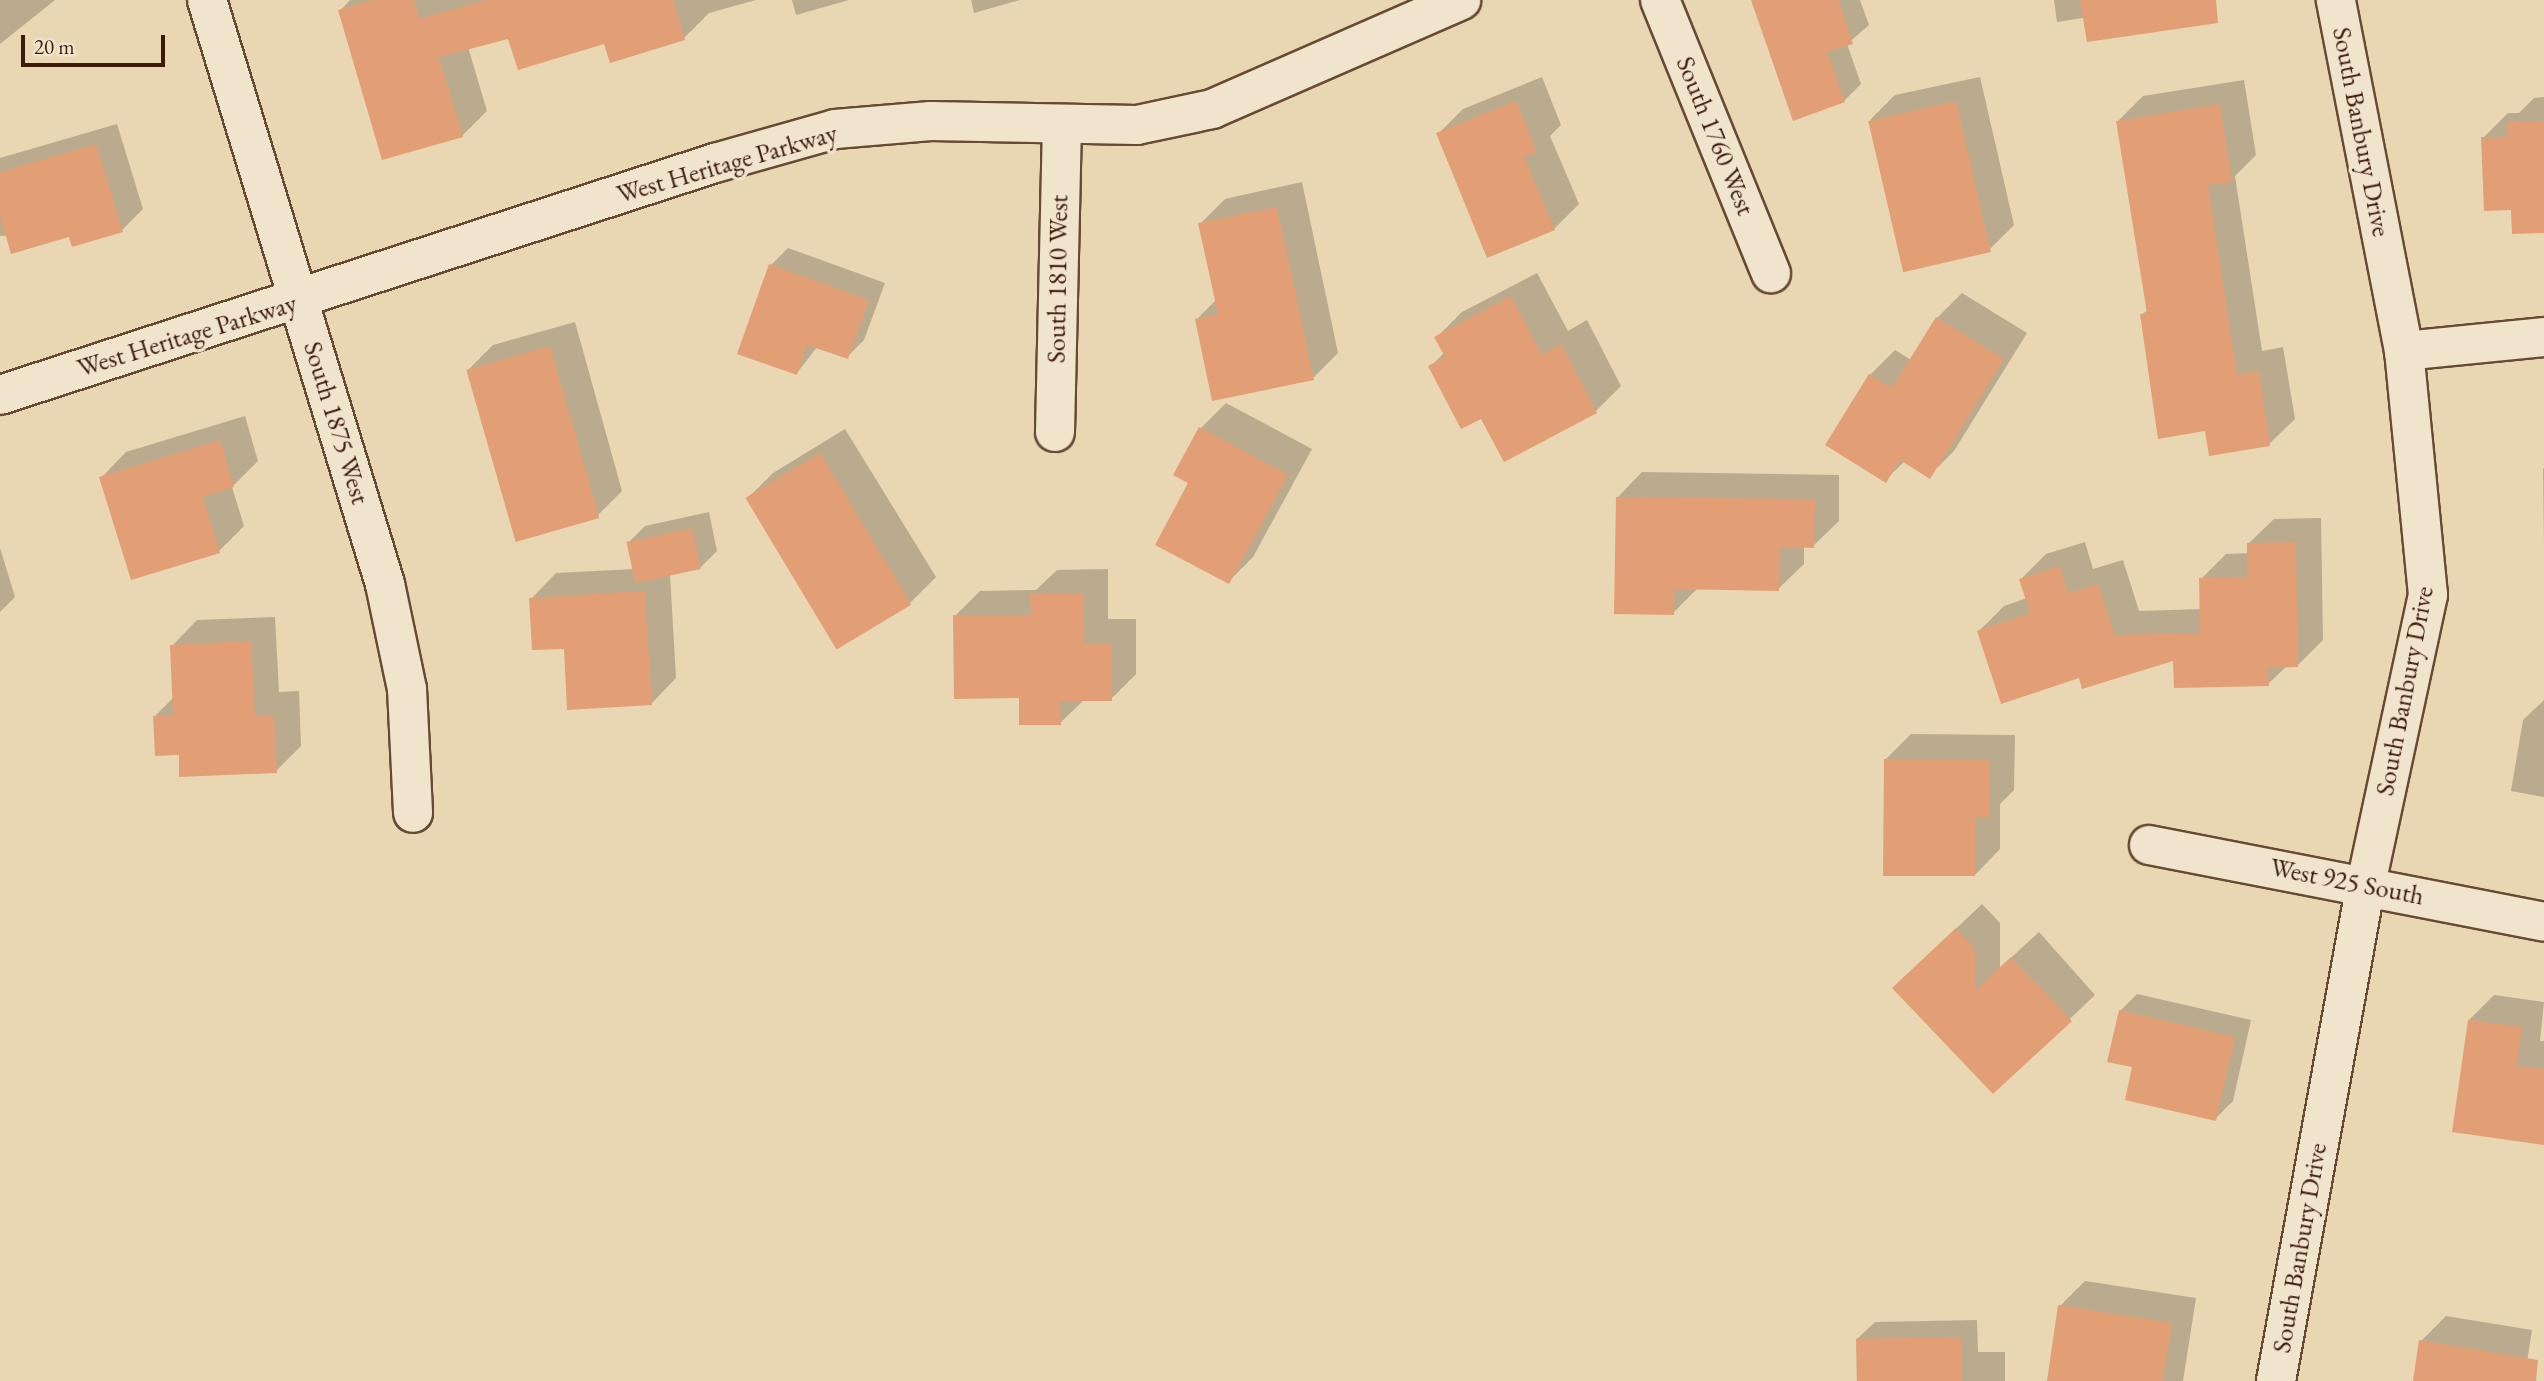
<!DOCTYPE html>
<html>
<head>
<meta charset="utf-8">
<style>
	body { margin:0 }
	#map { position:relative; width:2544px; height:1381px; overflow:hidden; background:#e9d6b2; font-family:"EB Garamond",serif }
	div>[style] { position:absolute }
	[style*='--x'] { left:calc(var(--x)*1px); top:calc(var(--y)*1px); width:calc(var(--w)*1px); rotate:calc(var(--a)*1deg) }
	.shadow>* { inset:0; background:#0003 }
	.building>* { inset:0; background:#e29f76; transform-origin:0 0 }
	.roads { filter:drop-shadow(2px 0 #674a34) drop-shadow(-2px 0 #674a34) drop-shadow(0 2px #674a34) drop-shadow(0 -2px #674a34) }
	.minor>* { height:38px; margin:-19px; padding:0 19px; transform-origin:19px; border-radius:19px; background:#f1e4cd }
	span { translate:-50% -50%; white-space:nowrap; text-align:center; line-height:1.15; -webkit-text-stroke:7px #f1e4cd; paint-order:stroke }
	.street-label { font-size:26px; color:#3c1b0a }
	.scale { position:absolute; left:21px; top:35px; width:144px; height:32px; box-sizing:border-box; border:4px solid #3c1b0a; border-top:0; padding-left:9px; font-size:21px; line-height:24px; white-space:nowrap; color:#3c1b0a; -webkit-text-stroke:5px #f1e4cd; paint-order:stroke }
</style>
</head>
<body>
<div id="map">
	<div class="shadow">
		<div style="clip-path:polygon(0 0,55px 0,0 44px)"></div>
		<div style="clip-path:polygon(350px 0,756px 0,709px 13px,684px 38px,611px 60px,605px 41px,510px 36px,468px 47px,487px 111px,462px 136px,340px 11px)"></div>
		<div style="clip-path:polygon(792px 0,849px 0,796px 15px)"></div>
		<div style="clip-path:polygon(971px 0,1020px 0,974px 13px)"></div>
		<div style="clip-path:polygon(1753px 0,1860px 0,1869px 25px,1847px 44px,1861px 84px,1844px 101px)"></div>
		<div style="clip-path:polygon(2054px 0,2198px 0,2057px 22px)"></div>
		<div style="clip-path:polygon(1542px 77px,1561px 125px,1550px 136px,1579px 204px,1554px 229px,1438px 134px,1463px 109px)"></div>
		<div style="clip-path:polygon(1980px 77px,2014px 225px,1989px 250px,1870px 120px,1895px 95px)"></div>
		<div style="clip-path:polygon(2244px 80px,2256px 155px,2235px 176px,2262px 351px,2283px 347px,2295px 419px,2269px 444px,2207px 429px,2142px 315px,2148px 309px,2118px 121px,2143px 96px)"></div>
		<div style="clip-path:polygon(2544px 97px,2544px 207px,2483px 138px,2508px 113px,2519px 113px,2534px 98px)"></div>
		<div style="clip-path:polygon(117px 124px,143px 209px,122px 230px,0 236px,0 158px)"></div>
		<div style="clip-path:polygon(1302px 182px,1338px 353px,1313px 378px,1197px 319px,1216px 300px,1200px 224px,1225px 199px)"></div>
		<div style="clip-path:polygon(788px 248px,885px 283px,864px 340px,847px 357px,817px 347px,797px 373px,771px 265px)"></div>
		<div style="clip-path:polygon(1537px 273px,1568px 331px,1587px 320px,1621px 386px,1596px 411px,1482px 417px,1430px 367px,1445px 352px,1437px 337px,1462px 312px)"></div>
		<div style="clip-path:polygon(1962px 293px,2027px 333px,1954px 451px,1929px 476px,1905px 461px,1885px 480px,1827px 445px,1870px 375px,1895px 350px,1911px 360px,1937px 318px)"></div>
		<div style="clip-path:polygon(575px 322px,622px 491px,597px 516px,468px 370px,493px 345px)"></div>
		<div style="clip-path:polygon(1226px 403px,1312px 449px,1253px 557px,1228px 582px,1190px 483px,1201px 428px)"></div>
		<div style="clip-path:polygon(245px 416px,258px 461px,232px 487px,244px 526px,219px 551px,101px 478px,126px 452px)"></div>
		<div style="clip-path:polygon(845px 429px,936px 577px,911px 602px,839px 646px,748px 498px,773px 473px)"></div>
		<div style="clip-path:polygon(2544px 468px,2544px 549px,2543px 469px)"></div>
		<div style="clip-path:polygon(1642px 472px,1839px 475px,1839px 521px,1813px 546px,1804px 546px,1804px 564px,1778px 589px,1698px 588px,1673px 613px,1617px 498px)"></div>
		<div style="clip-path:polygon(709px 512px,717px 551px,700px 568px,670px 574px,676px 678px,651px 704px,566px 647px,531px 599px,556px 573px,634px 569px,628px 543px,645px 526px)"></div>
		<div style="clip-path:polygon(2321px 518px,2323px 640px,2298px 665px,2287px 666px,2268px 684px,2175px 658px,2080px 676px,1979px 631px,2004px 606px,2027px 598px,2021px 579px,2046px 554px,2085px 542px,2093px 569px,2123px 560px,2139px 611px,2202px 609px,2201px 579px,2226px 554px,2249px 553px,2248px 544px,2274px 519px)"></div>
		<div style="clip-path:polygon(0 548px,15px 597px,0 612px)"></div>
		<div style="clip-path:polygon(1108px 569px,1108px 619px,1136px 619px,1136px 674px,1111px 699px,1085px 699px,1060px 723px,1020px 696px,955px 616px,980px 591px,1036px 590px,1057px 570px)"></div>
		<div style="clip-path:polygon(275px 617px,279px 692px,299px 691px,301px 746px,276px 771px,180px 754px,155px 716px,174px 697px,172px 646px,197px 620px)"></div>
		<div style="clip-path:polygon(2544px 700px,2544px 797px,2511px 791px,2523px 720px)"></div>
		<div style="clip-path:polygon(1911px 734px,2015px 735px,2014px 790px,2000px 804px,2000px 849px,1975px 875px,1886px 759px)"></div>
		<div style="clip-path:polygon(1982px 904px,2000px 923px,2000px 968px,2039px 932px,2095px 995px,1993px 1092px,1920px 963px)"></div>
		<div style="clip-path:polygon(2137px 994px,2251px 1020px,2233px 1101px,2215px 1119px,2135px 1066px,2120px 1011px)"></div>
		<div style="clip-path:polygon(2494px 995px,2544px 1002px,2540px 1041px,2544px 1041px,2544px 1143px,2469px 1020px)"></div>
		<div style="clip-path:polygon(2085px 1281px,2196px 1298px,2183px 1381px,2049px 1381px,2060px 1306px)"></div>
		<div style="clip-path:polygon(2446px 1316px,2532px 1330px,2524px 1381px,2415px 1381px,2421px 1341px)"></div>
		<div style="clip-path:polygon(1977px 1320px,1978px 1352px,2005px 1352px,2005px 1381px,1858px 1381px,1857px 1339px,1875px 1322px)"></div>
	</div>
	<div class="building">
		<div style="clip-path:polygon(372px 0,414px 0,419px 19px,486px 0,673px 0,685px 40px,610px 63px,604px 44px,518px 70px,508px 39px,439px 57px,463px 137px,382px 160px,338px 10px)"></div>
		<div style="clip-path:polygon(1751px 0,1838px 0,1853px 44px,1827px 52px,1845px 102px,1793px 121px)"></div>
		<div style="clip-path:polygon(2080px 0,2216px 0,2218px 23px,2087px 42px)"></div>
		<div style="clip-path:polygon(1516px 101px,1537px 152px,1524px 157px,1555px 230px,1487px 258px,1436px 133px)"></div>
		<div style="left:1956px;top:101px;width:155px;height:90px;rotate:77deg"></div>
		<div style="clip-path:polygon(2220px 104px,2232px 182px,2208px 185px,2237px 375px,2259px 371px,2270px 446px,2209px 456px,2205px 431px,2158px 439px,2140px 314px,2147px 313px,2116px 121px)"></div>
		<div style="clip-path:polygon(2544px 121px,2544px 233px,2512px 234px,2511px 210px,2484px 211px,2481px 137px,2508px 137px,2507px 122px)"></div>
		<div style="clip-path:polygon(96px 144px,123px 232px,72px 247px,69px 237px,11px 254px,0 216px,0 172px)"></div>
		<div style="clip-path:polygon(1277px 207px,1314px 380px,1212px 401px,1195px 319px,1218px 314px,1198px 223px)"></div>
		<div style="clip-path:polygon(769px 264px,869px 300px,848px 359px,807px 345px,797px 375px,737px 354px)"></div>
		<div style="clip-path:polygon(1511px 296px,1542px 355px,1561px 344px,1597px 413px,1504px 462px,1481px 419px,1461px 429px,1428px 366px,1445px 357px,1434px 337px)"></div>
		<div style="clip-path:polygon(1936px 317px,2004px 359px,1930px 479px,1900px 460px,1886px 483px,1825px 445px,1869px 374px,1892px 388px)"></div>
		<div style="left:550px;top:346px;width:179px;height:87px;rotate:74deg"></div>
		<div style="clip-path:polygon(1199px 427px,1288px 475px,1229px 584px,1155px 545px,1188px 483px,1173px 475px)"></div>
		<div style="clip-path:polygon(220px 440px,234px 487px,203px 497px,220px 553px,131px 580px,99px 477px)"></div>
		<div style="left:820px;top:453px;width:177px;height:87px;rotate:59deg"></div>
		<div style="clip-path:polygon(1616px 497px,1815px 499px,1814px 548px,1780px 547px,1779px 591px,1674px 589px,1674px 615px,1614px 614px)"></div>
		<div style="left:692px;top:528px;width:42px;height:67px;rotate:78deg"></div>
		<div style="clip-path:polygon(2296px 542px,2298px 667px,2268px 668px,2269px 686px,2174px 688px,2173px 661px,2082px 689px,2079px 678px,2001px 704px,1977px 631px,2030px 613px,2019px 579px,2060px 566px,2068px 593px,2098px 584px,2115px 635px,2200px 633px,2199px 578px,2247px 577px,2247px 543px)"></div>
		<div style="clip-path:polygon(645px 591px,652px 705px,567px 710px,564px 649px,532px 650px,529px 598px)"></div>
		<div style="clip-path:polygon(1084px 593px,1084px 643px,1111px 643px,1112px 701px,1060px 701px,1061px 725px,1019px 725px,1019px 698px,954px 699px,953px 615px,1031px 615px,1030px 594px)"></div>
		<div style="clip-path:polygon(251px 641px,255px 716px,274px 716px,277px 773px,179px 777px,179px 755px,155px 756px,153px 716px,173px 715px,170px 645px)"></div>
		<div style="clip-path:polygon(1884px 759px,1990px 759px,1990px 817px,1975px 817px,1975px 876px,1883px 876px)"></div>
		<div style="clip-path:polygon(1956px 928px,1975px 949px,1975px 990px,2011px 957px,2072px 1021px,1993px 1094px,1892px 988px)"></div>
		<div style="clip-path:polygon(2119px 1010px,2235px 1037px,2216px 1121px,2125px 1100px,2132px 1067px,2107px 1062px)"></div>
		<div style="clip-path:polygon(2468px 1020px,2522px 1027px,2516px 1066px,2544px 1069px,2544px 1145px,2452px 1132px)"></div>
		<div style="clip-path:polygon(2058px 1305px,2172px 1323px,2163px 1381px,2047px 1381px)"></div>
		<div style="left:1961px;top:1337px;width:44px;height:105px;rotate:89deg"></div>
		<div style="clip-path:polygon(2419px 1340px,2538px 1360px,2536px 1381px,2413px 1381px)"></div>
	</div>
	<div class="roads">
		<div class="minor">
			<div style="--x:207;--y:0;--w:611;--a:73.05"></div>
			<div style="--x:385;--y:584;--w:107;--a:78.2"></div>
			<div style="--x:407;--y:689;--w:124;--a:87.2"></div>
			<div style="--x:1660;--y:0;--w:295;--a:67.9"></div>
			<div style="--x:2404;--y:351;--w:141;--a:-5.7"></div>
			<div style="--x:0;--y:395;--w:752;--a:-17.98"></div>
			<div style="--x:715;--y:163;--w:125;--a:-15.8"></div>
			<div style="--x:835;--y:129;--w:96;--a:-4.8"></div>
			<div style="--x:931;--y:121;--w:206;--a:1.1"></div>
			<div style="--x:1137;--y:125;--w:77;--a:-12"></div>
			<div style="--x:1212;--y:109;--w:272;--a:-23.6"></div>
			<div style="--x:1055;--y:432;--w:306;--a:-88.7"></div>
			<div style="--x:2149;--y:845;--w:402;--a:11"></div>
			<div style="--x:2276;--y:1381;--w:505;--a:-79.74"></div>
			<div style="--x:2366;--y:884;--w:296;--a:-77.9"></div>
			<div style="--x:2428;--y:595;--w:245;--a:-95.6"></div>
			<div style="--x:2404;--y:351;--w:358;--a:-101"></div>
		</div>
	</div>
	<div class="street-label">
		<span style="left:2361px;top:132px;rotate:79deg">South Banbury Drive</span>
		<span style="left:1715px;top:136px;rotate:68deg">South 1760 West</span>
		<span style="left:727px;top:164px;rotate:-16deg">West Heritage Parkway</span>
		<span style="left:1058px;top:279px;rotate:-89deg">South 1810 West</span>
		<span style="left:187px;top:336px;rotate:-17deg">West Heritage Parkway</span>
		<span style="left:336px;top:423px;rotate:73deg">South 1875 West</span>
		<span style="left:2405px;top:691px;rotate:-79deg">South Banbury Drive</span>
		<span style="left:2347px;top:882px;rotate:11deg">West 925 South</span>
		<span style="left:2300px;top:1248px;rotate:-80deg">South Banbury Drive</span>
	</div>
	<div class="scale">20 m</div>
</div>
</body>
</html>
